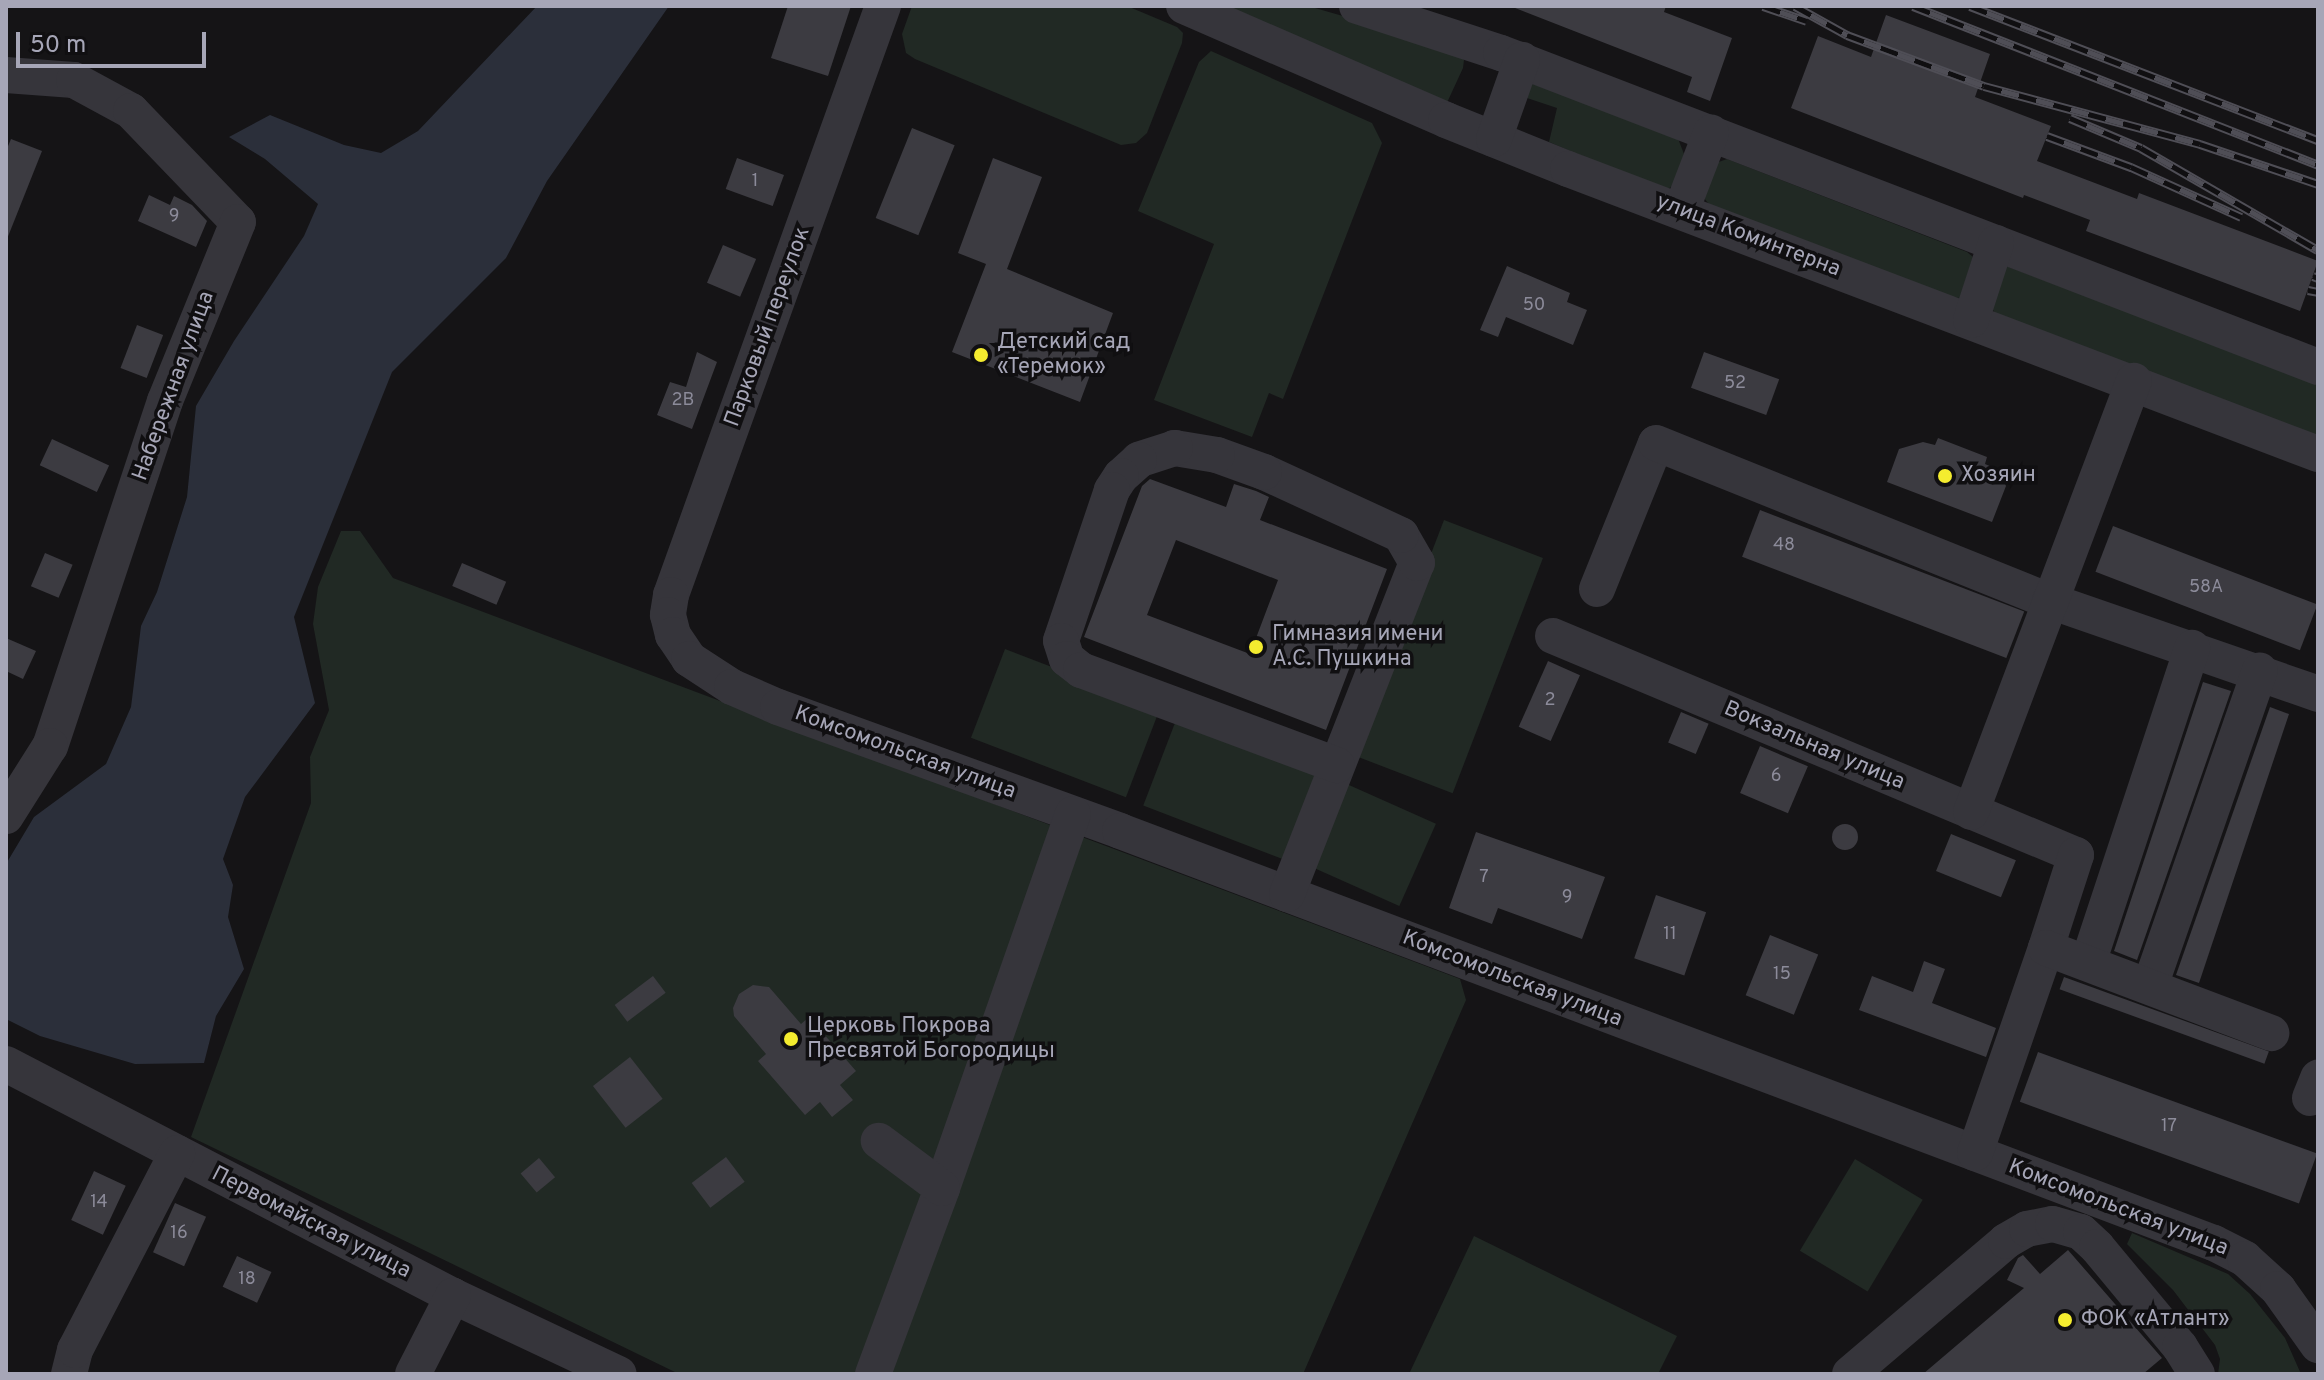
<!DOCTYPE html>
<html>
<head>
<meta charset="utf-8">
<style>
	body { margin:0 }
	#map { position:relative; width:2324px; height:1380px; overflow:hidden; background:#151416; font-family:Overpass,sans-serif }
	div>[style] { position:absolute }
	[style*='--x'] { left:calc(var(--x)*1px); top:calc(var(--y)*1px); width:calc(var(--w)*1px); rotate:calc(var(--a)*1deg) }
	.green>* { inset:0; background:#212924; transform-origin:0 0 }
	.water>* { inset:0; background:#2b2f3a }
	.building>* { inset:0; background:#3c3b41; transform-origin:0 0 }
	.round { border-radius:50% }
	.minor>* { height:36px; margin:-18px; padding:0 18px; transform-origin:18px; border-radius:18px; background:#36353b }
	.rail>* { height:9px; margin-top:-4.5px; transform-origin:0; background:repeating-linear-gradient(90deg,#100f11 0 18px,#4f4e56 0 36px); box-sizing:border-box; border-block:2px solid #4f4e56 }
	.dots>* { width:22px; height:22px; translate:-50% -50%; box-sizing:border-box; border:4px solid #100f11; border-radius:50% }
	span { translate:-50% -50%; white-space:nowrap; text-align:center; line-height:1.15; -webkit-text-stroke:7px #100f11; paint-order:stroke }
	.number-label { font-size:18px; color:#8c8b9a }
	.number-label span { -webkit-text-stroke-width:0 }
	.street-label { font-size:22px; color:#a6a6b7 }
	.poi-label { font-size:22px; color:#a6a6b7 }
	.left { translate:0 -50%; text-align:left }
	.frame { position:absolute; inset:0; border:8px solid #a6a6b7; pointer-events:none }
	.scale { position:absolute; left:16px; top:32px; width:190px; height:36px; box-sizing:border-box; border:4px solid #a6a6b7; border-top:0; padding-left:10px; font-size:24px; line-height:28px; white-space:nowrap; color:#a6a6b7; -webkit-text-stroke:6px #100f11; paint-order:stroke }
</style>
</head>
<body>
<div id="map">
	<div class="green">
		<div style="clip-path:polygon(912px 6px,1127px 6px,1177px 27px,1183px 33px,1182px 43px,1147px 133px,1136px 143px,1121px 145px,915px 59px,906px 53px,902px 34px)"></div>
		<div style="clip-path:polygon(1211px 6px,1315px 8px,1454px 48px,1464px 60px,1463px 68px,1445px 107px)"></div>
		<div style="clip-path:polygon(1211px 51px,1372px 123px,1382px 143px,1283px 399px,1269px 393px,1252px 437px,1154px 400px,1214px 244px,1138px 211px,1199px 62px)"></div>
		<div style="clip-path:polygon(1525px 81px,1677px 136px,1684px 154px,1674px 184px,1666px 191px,1549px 142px,1557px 108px,1524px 97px)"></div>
		<div style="clip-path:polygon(1727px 159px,1967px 252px,1973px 257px,1960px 298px,1949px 297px,1712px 208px,1704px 198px,1716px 163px)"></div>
		<div style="clip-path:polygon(2001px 264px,2318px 383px,2318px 438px,1996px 314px,1989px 305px)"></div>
		<div style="left:1444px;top:520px;width:106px;height:252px;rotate:21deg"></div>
		<div style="clip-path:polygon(341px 531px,360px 531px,393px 578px,1460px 979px,1466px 1000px,1303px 1374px,679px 1374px,191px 1137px,311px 803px,310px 757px,329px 710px,313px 624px,318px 587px)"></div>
		<div style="left:1005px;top:649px;width:166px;height:95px;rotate:21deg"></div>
		<div style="left:1178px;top:715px;width:157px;height:97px;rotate:21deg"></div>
		<div style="left:1340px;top:781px;width:105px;height:90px;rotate:24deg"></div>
		<div style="left:1855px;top:1159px;width:79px;height:107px;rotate:31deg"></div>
		<div style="clip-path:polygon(2132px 1233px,2228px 1274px,2250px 1294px,2285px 1338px,2301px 1374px,2218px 1374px,2220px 1359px,2215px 1345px,2173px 1290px,2127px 1244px)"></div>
		<div style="clip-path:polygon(1474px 1236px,1677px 1336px,1658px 1374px,1409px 1374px)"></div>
	</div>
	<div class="water">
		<div style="clip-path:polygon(537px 6px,669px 6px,547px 181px,506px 258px,392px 372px,294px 617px,315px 703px,245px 797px,223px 859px,233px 885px,228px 917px,244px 969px,216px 1016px,204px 1063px,135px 1064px,40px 1036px,6px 1019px,6px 864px,34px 817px,106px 764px,131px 707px,141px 626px,157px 592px,187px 497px,196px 406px,234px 341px,304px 236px,318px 204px,265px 159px,229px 137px,270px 115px,344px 145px,381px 153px,418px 131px)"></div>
	</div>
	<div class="building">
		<div style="clip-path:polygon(788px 6px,851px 6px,828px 76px,771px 58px)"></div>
		<div style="clip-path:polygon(1510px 6px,1666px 6px,1664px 12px,1732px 38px,1710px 101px,1687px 92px,1692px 77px)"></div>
		<div style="clip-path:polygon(1886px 15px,1990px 54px,1975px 97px,2051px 126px,2037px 161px,2137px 199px,2139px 193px,2318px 261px,2300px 311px,2086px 231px,2090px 220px,2024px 195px,2023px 198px,1791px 108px,1818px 36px,1871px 57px)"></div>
		<div style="left:912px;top:128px;width:46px;height:97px;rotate:22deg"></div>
		<div style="clip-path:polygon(11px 139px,42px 151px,7px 239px,6px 151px)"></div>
		<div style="left:737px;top:158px;width:50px;height:33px;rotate:20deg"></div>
		<div style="clip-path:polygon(993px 158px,1042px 177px,1007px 269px,1113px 313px,1080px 402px,952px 352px,986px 264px,958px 253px)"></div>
		<div style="clip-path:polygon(149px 195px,170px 205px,174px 196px,192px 205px,207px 221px,196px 247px,138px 221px)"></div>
		<div style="left:723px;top:245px;width:36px;height:41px;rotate:23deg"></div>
		<div style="clip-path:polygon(1507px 266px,1570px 293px,1567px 302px,1587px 310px,1573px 345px,1506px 317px,1498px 337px,1480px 330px)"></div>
		<div style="left:137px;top:325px;width:28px;height:46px;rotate:21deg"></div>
		<div style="clip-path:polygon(697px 352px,717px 362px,692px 429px,657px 415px,670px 382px,686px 387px)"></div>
		<div style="left:1704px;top:352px;width:80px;height:38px;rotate:20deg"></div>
		<div style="clip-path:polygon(1938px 438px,1987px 457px,1985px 464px,1999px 470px,2006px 486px,1992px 522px,1887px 482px,1899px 449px,1923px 442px,1935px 445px)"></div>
		<div style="left:52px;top:439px;width:63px;height:29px;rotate:25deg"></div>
		<div style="clip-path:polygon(evenodd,1150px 479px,1226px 507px,1234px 484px,1256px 491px,1269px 497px,1260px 520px,1387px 569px,1326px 730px,1084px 637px,1142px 486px,1150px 479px,1176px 540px,1278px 580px,1250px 654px,1147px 615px,1176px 540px)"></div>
		<div style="left:1760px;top:510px;width:283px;height:50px;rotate:21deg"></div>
		<div style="left:2113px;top:526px;width:219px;height:49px;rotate:21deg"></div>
		<div style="left:45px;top:553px;width:30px;height:36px;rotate:23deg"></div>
		<div style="left:462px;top:563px;width:48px;height:25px;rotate:23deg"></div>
		<div style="clip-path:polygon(6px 638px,36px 651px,23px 679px,6px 671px)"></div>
		<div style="left:1548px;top:661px;width:35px;height:72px;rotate:24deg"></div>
		<div style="clip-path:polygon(2203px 682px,2231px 691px,2137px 960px,2114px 951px)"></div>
		<div style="clip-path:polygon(2270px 707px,2289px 714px,2199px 983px,2176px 975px)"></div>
		<div style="left:1681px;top:712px;width:30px;height:33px;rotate:23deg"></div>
		<div style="left:1760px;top:746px;width:52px;height:51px;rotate:23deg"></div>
		<div class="round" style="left:1832px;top:824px;width:26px;height:26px"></div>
		<div style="clip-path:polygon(1476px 832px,1605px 877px,1582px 939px,1498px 908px,1492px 924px,1449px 908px)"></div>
		<div style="left:1951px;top:834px;width:70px;height:40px;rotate:22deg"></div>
		<div style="left:1656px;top:895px;width:53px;height:67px;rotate:19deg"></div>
		<div style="left:1770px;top:935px;width:52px;height:65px;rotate:22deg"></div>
		<div style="clip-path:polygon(1924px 961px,1945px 969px,1932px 1003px,1996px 1028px,1986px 1057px,1859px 1010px,1872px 976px,1913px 992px)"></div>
		<div style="left:653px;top:976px;width:21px;height:48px;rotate:53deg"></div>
		<div style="left:2064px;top:977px;width:218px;height:13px;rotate:20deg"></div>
		<div style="clip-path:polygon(753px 985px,769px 987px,801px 1024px,809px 1017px,856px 1071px,840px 1085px,853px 1100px,832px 1117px,820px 1102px,805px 1115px,758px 1061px,766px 1054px,734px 1016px,733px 1008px,739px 994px)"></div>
		<div style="left:2038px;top:1052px;width:297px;height:53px;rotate:20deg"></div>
		<div style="left:630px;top:1057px;width:53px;height:47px;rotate:52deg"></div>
		<div style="left:726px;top:1157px;width:31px;height:43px;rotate:53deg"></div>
		<div style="left:539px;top:1158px;width:25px;height:24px;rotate:50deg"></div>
		<div style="left:94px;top:1171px;width:35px;height:54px;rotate:25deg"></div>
		<div style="left:175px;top:1203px;width:34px;height:54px;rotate:24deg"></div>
		<div style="clip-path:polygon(2068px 1250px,2162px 1358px,2143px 1374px,1923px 1374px,2024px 1288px,2007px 1280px,2018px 1258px,2023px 1255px,2040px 1274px)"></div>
		<div style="left:237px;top:1256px;width:38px;height:34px;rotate:25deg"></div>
	</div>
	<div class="minor">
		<div style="--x:883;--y:6;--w:626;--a:109.8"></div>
		<div style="--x:671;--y:595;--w:20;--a:99"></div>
		<div style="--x:668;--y:615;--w:21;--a:76"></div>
		<div style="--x:673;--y:635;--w:29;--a:56"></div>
		<div style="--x:689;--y:659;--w:51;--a:33.1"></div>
		<div style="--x:732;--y:687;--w:50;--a:23.5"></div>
		<div style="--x:778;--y:707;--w:364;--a:19.9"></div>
		<div style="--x:1120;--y:831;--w:1169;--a:20.64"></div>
		<div style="--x:2214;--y:1243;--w:35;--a:27"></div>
		<div style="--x:2245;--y:1259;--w:45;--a:42.3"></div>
		<div style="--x:2278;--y:1289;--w:69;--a:54.5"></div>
		<div style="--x:1184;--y:6;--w:286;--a:23.5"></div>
		<div style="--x:1446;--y:120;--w:131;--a:21.9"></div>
		<div style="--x:1568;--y:169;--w:802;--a:20.81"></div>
		<div style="--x:1357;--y:6;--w:151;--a:18.1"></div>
		<div style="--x:1501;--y:53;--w:875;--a:21.02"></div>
		<div style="--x:6;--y:75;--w:68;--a:4.2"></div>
		<div style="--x:74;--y:80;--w:65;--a:28.5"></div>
		<div style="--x:131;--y:111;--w:154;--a:46.1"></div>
		<div style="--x:238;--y:222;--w:193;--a:112.2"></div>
		<div style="--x:165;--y:401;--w:364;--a:108.4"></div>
		<div style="--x:50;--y:746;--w:83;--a:122.2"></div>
		<div style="--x:1494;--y:139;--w:84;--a:-70.5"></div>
		<div style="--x:1681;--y:211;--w:84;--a:-69"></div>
		<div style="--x:1971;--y:320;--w:81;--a:-72"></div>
		<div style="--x:1597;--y:589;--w:157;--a:-68"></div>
		<div style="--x:1656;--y:443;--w:424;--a:21.9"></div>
		<div style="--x:2050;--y:601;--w:284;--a:19.1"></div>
		<div style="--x:1553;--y:636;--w:567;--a:22.72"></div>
		<div style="--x:2076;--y:855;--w:98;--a:107.9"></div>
		<div style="--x:1971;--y:812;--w:461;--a:-69.3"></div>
		<div style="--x:1287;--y:894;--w:356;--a:-68.6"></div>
		<div style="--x:1417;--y:563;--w:32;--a:-120"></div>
		<div style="--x:1401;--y:535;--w:151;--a:-155.3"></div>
		<div style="--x:1264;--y:472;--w:50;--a:-160.1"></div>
		<div style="--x:1217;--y:455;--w:43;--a:-170.5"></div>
		<div style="--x:1175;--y:448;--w:38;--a:162"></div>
		<div style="--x:1139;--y:460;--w:24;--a:138"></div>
		<div style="--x:1121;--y:476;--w:17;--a:123"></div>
		<div style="--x:1112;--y:490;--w:159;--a:108.7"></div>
		<div style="--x:1061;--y:641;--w:19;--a:72"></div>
		<div style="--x:1067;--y:659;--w:18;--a:38"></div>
		<div style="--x:1081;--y:670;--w:273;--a:20.4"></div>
		<div style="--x:2088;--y:963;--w:332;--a:-71.7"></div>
		<div style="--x:2150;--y:986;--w:334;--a:-70.8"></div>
		<div style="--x:6;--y:1064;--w:504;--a:27.43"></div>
		<div style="--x:453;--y:1296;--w:183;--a:25.2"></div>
		<div style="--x:2310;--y:1098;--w:22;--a:-68"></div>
		<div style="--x:1975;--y:1153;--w:217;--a:-70.9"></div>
		<div style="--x:2046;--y:948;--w:241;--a:20.7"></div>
		<div style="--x:942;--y:1188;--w:396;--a:-70.7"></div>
		<div style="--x:69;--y:1374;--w:25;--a:-76"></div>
		<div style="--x:75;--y:1350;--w:222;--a:-62.6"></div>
		<div style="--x:413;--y:1374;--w:88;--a:-62.9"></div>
		<div style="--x:873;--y:1374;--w:198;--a:-69.6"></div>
		<div style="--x:942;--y:1188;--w:79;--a:-143.3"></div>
		<div style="--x:1850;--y:1374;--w:205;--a:-40.4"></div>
		<div style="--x:2006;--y:1241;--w:24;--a:-30"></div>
		<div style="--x:2027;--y:1229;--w:26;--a:-11"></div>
		<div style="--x:2053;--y:1224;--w:29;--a:16"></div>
		<div style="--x:2081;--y:1232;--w:22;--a:43"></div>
		<div style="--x:2097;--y:1247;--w:130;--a:50.3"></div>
		<div style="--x:2180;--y:1347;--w:32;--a:58"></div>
	</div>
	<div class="rail">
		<div style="--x:1763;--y:6;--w:46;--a:18.8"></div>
		<div style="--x:1795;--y:6;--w:60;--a:29.1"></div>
		<div style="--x:1847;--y:35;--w:146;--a:20.4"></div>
		<div style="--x:1984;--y:86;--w:224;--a:15"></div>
		<div style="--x:2200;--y:144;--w:125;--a:18.7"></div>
		<div style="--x:1913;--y:6;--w:435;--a:21.4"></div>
		<div style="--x:1970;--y:6;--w:373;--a:21.1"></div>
		<div style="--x:2070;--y:118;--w:77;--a:22.9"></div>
		<div style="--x:2141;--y:148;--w:204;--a:30"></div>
		<div style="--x:2047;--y:136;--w:90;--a:20.3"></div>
		<div style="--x:2131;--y:167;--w:121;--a:24.4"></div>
		<div style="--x:2313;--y:276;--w:5;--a:22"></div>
		<div style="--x:2308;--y:290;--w:10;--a:11"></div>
	</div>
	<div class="dots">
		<div style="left:981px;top:355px;background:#f4ec2f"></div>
		<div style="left:1945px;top:476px;background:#f4ec2f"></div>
		<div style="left:1256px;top:647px;background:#f4ec2f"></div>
		<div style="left:791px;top:1039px;background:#f4ec2f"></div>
		<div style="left:2065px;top:1320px;background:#f4ec2f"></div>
	</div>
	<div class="number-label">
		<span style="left:755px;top:182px">1</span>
		<span style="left:174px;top:217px">9</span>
		<span style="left:1534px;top:306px">50</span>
		<span style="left:1735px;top:384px">52</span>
		<span style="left:683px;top:401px">2В</span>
		<span style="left:1784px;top:546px">48</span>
		<span style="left:2206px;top:588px">58А</span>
		<span style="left:1550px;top:701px">2</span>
		<span style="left:1776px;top:777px">6</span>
		<span style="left:1484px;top:878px">7</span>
		<span style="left:1567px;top:898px">9</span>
		<span style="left:1670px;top:935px">11</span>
		<span style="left:1782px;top:975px">15</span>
		<span style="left:2169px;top:1127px">17</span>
		<span style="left:99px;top:1203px">14</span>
		<span style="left:179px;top:1234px">16</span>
		<span style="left:247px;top:1280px">18</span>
	</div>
	<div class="street-label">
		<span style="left:1748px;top:236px;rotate:21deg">улица Коминтерна</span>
		<span style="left:768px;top:327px;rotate:-70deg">Парковый переулок</span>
		<span style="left:174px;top:386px;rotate:-70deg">Набережная улица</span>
		<span style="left:1814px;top:746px;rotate:23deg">Вокзальная улица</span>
		<span style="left:905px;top:753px;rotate:20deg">Комсомольская улица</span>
		<span style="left:1512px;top:979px;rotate:21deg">Комсомольская улица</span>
		<span style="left:2118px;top:1208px;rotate:21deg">Комсомольская улица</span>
		<span style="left:311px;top:1223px;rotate:27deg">Первомайская улица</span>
	</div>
	<div class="poi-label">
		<span class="left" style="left:997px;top:355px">Детский сад<br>«Теремок»</span>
		<span class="left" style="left:1961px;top:476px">Хозяин</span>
		<span class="left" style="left:1272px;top:647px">Гимназия имени<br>А.С. Пушкина</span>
		<span class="left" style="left:807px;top:1039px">Церковь Покрова<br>Пресвятой Богородицы</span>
		<span class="left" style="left:2081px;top:1320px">ФОК «Атлант»</span>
	</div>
	<div class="frame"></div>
	<div class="scale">50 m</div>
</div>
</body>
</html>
